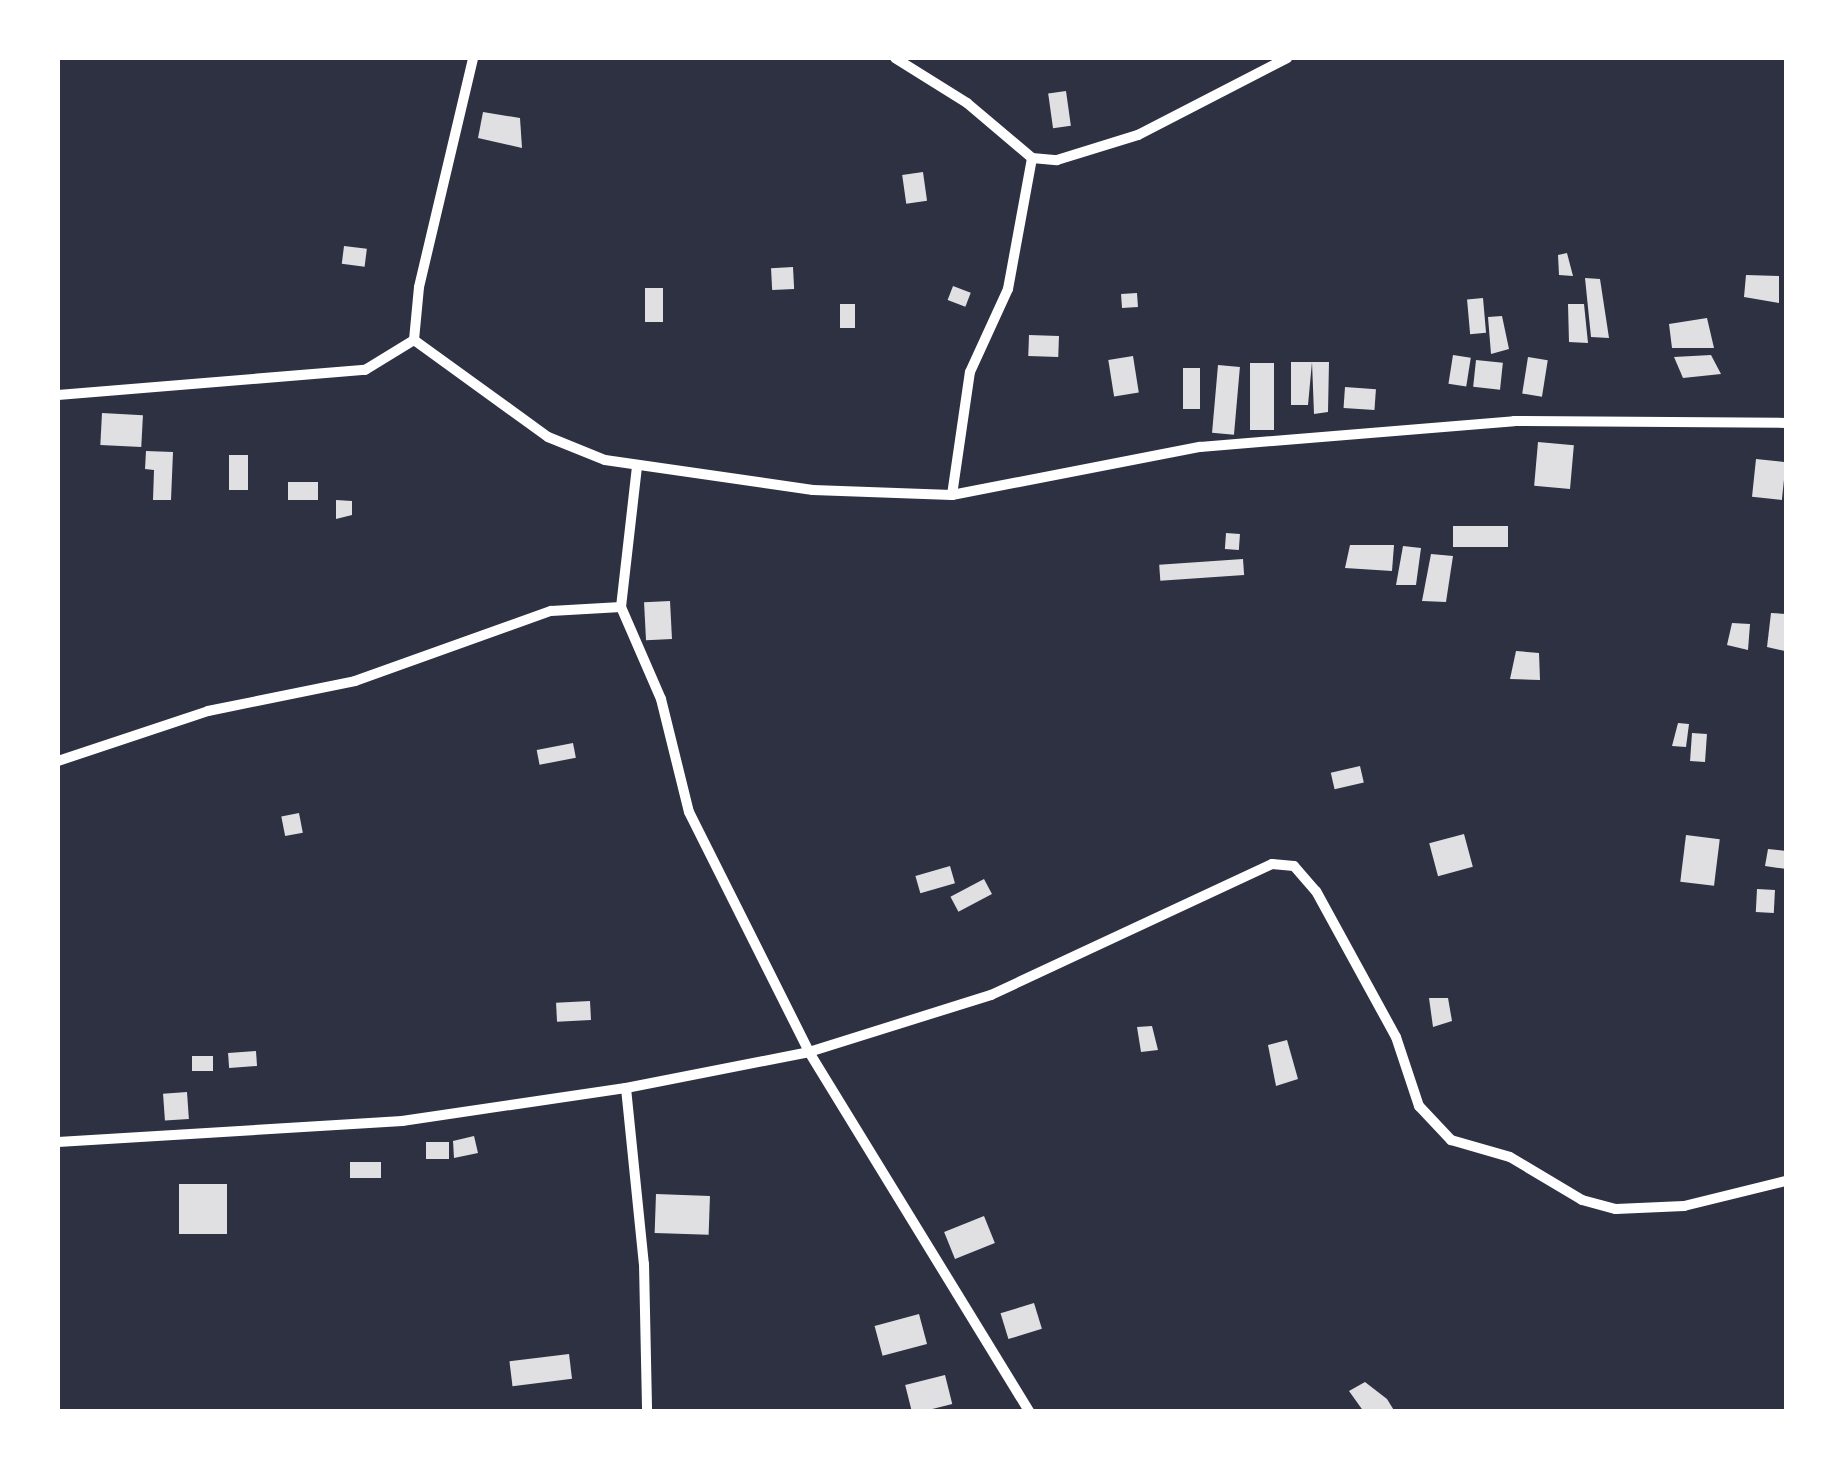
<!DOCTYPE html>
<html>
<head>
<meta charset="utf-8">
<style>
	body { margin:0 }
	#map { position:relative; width:1844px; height:1469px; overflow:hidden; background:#2d3142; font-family:Raleway,sans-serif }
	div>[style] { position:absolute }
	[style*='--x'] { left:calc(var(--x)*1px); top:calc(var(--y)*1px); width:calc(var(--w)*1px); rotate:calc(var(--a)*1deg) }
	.building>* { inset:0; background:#e0e0e3; transform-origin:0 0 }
	.minor>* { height:10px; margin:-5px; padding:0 5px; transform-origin:5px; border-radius:5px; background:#fff }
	span { translate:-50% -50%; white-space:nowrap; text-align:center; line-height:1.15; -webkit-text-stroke:10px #fff; paint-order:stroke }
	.frame { position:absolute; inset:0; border:60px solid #fff; pointer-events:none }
</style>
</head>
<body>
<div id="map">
	<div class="building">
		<div style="left:1066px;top:91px;width:35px;height:18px;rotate:82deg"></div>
		<div style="clip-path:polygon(483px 112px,520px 118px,522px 148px,478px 138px)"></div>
		<div style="left:923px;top:172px;width:29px;height:21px;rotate:82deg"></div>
		<div style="left:344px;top:246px;width:23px;height:18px;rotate:7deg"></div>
		<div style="clip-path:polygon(1567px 253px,1573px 276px,1559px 275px,1558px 255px)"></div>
		<div style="left:793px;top:267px;width:22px;height:22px;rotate:87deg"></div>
		<div style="clip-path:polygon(1746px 275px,1779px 276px,1779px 303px,1744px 297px)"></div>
		<div style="clip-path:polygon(1585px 278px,1600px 279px,1609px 338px,1591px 337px)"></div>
		<div style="left:953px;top:286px;width:19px;height:15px;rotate:21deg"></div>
		<div style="left:645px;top:288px;width:18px;height:34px"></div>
		<div style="left:1137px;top:293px;width:14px;height:16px;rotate:86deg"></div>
		<div style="left:1483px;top:298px;width:35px;height:16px;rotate:85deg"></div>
		<div style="left:840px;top:304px;width:15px;height:24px"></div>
		<div style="clip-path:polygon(1568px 304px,1584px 304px,1588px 343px,1569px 342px)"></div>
		<div style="clip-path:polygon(1502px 316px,1509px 349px,1491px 354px,1488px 317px)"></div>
		<div style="clip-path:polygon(1707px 318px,1714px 348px,1672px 348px,1669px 324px)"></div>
		<div style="left:1029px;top:335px;width:30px;height:21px;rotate:2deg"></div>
		<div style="left:1453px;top:355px;width:18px;height:29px;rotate:9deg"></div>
		<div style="clip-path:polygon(1711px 355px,1721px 374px,1683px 378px,1674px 357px)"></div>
		<div style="left:1133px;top:356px;width:37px;height:25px;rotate:81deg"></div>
		<div style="left:1528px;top:357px;width:20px;height:37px;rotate:9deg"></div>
		<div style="left:1476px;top:360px;width:27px;height:27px;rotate:6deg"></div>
		<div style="clip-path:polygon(1291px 362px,1329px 362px,1328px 412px,1314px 414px,1312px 362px,1308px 405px,1291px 405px)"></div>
		<div style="left:1250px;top:363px;width:24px;height:67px"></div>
		<div style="left:1218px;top:365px;width:22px;height:68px;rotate:5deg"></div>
		<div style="left:1183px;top:368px;width:17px;height:41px"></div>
		<div style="left:1345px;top:387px;width:31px;height:21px;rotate:4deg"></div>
		<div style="left:102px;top:413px;width:41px;height:32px;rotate:3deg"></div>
		<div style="left:1538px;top:442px;width:36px;height:44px;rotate:5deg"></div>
		<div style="clip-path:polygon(146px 451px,173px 452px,171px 500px,153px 500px,154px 470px,145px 469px)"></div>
		<div style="left:229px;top:455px;width:19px;height:35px"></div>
		<div style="left:1756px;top:459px;width:30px;height:38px;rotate:6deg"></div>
		<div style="left:288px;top:482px;width:30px;height:18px"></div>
		<div style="clip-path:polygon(336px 500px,352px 501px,352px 515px,336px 519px)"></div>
		<div style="left:1453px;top:526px;width:55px;height:21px"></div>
		<div style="left:1226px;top:533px;width:14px;height:16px;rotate:4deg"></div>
		<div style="clip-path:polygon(1350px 545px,1394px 545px,1392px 571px,1345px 568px)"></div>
		<div style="clip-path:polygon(1403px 546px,1421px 548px,1416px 585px,1396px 585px)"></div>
		<div style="clip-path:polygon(1431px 554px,1453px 556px,1446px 602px,1422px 601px)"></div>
		<div style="left:1243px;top:559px;width:16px;height:84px;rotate:86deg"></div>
		<div style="left:670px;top:601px;width:38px;height:26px;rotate:87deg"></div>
		<div style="clip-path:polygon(1771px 613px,1786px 614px,1785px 651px,1767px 647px)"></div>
		<div style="clip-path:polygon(1732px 623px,1750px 624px,1748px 650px,1727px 645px)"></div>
		<div style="clip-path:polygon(1516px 651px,1539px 653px,1540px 680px,1510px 679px)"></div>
		<div style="clip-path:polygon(1678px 723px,1689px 724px,1686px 747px,1672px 746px)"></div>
		<div style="left:1692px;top:733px;width:15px;height:28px;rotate:4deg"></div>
		<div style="left:573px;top:743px;width:15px;height:37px;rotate:79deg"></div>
		<div style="left:1360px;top:766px;width:17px;height:30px;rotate:77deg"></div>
		<div style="left:299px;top:813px;width:20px;height:18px;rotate:79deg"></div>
		<div style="left:1464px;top:834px;width:34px;height:36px;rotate:75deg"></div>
		<div style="left:1686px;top:835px;width:34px;height:47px;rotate:7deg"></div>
		<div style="clip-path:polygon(1768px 849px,1786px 851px,1786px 869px,1765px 866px)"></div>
		<div style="left:950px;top:866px;width:18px;height:36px;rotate:74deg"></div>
		<div style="left:984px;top:879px;width:17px;height:38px;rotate:62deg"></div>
		<div style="left:1757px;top:889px;width:18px;height:23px;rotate:3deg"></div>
		<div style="clip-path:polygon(1429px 998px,1448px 998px,1452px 1021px,1433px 1027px)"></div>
		<div style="left:590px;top:1001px;width:19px;height:34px;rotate:87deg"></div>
		<div style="clip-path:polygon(1152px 1026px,1158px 1050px,1141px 1052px,1137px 1027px)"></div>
		<div style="clip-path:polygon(1287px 1040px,1298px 1079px,1276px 1086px,1268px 1045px)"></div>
		<div style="left:256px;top:1051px;width:15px;height:28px;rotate:86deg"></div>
		<div style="left:192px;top:1056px;width:21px;height:15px"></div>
		<div style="left:187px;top:1092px;width:27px;height:24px;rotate:86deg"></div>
		<div style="clip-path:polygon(474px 1136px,478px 1153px,454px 1158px,453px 1141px)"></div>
		<div style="left:426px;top:1142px;width:23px;height:17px"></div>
		<div style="left:350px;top:1162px;width:31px;height:16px"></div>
		<div style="left:227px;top:1184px;width:50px;height:48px;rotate:90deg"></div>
		<div style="left:656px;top:1194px;width:54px;height:39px;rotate:2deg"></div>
		<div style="left:984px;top:1216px;width:29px;height:43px;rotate:68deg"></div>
		<div style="left:1034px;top:1303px;width:27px;height:35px;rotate:73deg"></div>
		<div style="left:919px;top:1314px;width:31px;height:46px;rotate:75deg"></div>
		<div style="left:569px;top:1354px;width:25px;height:60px;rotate:83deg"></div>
		<div style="left:945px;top:1375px;width:30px;height:41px;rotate:76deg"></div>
		<div style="clip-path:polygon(1365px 1382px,1387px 1399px,1395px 1412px,1364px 1412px,1349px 1391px)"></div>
	</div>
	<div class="minor">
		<div style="--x:895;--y:58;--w:85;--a:32"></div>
		<div style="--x:967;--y:103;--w:85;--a:40.2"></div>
		<div style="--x:1032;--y:158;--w:25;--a:5"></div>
		<div style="--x:1057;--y:160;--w:85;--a:-17.2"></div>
		<div style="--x:1138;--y:135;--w:168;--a:-27.3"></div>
		<div style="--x:414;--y:340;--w:165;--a:35.9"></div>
		<div style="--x:548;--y:437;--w:61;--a:22"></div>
		<div style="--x:605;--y:460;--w:210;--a:8.2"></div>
		<div style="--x:813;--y:490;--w:139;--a:2.1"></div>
		<div style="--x:952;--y:495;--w:253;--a:-11"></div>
		<div style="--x:1200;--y:447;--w:315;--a:-4.7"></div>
		<div style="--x:1514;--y:421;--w:272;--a:0.4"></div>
		<div style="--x:58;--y:395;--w:308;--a:-4.7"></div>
		<div style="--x:365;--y:370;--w:57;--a:-31.5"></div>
		<div style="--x:414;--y:340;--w:53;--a:-84.6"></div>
		<div style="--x:419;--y:287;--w:235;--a:-76.7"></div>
		<div style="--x:952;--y:495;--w:124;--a:-81.7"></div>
		<div style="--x:970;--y:372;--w:91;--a:-65.4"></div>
		<div style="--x:1008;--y:289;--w:133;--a:-79.6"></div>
		<div style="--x:621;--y:607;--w:142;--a:-83.5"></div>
		<div style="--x:58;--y:761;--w:158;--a:-18.4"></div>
		<div style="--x:208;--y:711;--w:150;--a:-11.5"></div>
		<div style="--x:355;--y:681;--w:208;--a:-19.7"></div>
		<div style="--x:551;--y:611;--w:70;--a:-3.3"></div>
		<div style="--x:621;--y:607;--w:100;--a:66.5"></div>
		<div style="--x:661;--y:699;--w:116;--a:76.1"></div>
		<div style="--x:689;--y:812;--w:268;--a:63.4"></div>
		<div style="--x:809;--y:1052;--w:422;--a:58.5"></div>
		<div style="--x:626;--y:1088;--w:177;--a:84.2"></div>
		<div style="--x:644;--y:1264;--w:148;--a:88.8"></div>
		<div style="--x:58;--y:1142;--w:345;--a:-3.5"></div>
		<div style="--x:402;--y:1121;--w:226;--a:-8.4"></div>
		<div style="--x:626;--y:1088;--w:187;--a:-11.1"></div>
		<div style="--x:809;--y:1052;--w:191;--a:-17.4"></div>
		<div style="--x:991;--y:995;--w:310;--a:-25"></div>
		<div style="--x:1272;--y:864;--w:22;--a:5"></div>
		<div style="--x:1294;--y:866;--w:33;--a:49"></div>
		<div style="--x:1316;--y:891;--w:166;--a:61.3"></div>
		<div style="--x:1396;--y:1037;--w:73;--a:71.6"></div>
		<div style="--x:1419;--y:1106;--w:47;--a:46.7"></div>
		<div style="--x:1451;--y:1140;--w:61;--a:16.1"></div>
		<div style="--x:1510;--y:1157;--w:84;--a:30.8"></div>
		<div style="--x:1582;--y:1200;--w:35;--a:15"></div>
		<div style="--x:1616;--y:1209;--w:68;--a:-2.5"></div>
		<div style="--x:1684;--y:1206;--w:105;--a:-13.8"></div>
	</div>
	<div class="frame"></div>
</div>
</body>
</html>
